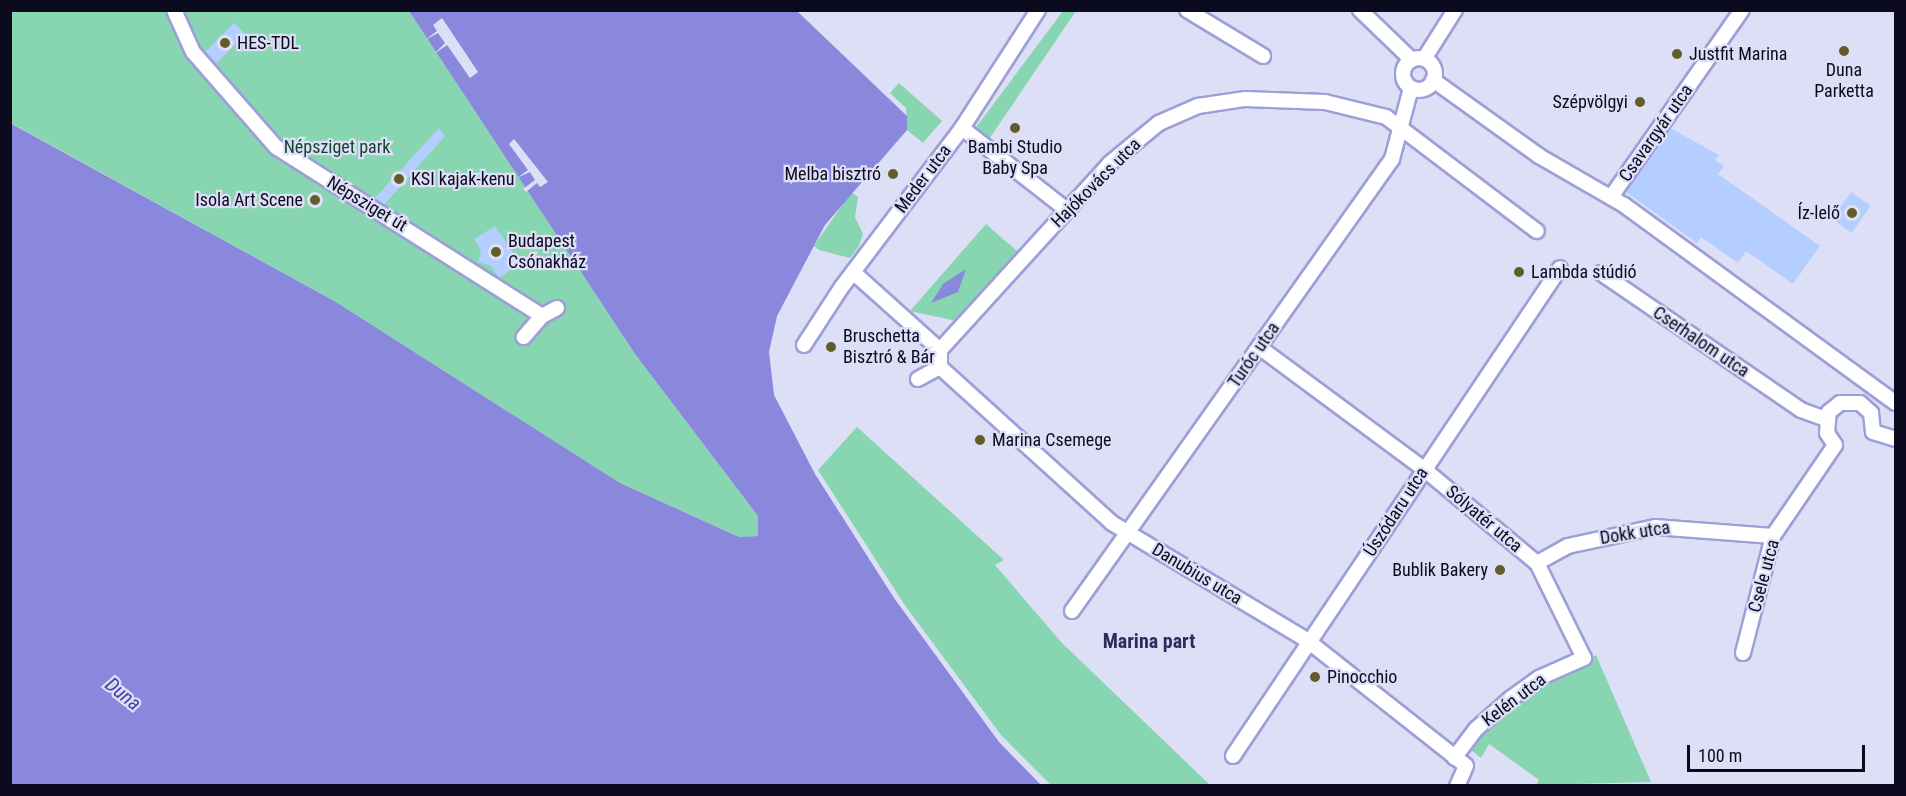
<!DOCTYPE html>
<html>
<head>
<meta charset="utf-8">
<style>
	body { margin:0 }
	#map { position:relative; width:1906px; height:796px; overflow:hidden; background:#dddff7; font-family:"Roboto Condensed",sans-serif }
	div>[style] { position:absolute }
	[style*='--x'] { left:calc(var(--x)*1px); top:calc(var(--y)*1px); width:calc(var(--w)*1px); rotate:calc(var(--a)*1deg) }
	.green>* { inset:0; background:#87d6b1 }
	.water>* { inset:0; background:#8988dd }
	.pier>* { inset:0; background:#dddff7 }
	.building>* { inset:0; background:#b3ceff; transform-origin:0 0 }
	.roads { filter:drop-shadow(2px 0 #9d9fd8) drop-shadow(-2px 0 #9d9fd8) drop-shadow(0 2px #9d9fd8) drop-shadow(0 -2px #9d9fd8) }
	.minor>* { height:14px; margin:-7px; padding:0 7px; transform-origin:7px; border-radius:7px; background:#fff }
	.minor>.ring { margin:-7px; padding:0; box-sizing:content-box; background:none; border:14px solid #fff; border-radius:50% }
	.dots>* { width:16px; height:16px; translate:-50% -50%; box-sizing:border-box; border:3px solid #dddff7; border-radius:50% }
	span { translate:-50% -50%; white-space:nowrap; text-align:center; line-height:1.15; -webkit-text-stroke:4.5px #dddff7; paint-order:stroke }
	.poi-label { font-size:18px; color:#0b0a1e }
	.left { translate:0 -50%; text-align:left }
	.right { translate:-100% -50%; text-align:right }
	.street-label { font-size:18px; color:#0b0a1e }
	.park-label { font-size:18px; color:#134330 }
	.neighbourhood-label { font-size:20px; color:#2e2c5c; font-weight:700 }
	.water-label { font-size:20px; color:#4a40a4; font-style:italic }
	.frame { position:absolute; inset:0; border:12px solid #0b0a1e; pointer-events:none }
	.scale { position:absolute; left:1687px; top:745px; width:178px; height:27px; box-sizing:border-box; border:3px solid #0b0a1e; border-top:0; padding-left:8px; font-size:18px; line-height:21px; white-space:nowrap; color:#0b0a1e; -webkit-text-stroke:4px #dddff7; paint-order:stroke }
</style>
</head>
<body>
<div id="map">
	<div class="green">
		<div style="clip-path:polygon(10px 11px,409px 11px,635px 354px,758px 516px,758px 536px,739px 537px,620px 483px,336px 302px,11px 123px)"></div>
		<div style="clip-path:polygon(1063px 11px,1076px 11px,985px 145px,971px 134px)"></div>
		<div style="clip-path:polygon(899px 83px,942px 121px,923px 143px,907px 130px,906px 108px,890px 93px)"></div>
		<div style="clip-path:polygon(851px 192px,858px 197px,855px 217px,863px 234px,859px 246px,850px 258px,819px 250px,814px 246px)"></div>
		<div style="clip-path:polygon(986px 224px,1017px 251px,956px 321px,910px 311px)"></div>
		<div style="clip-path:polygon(857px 427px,1004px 560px,995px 565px,1061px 642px,1210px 785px,1051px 785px,1001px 735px,904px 604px,818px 470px)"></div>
		<div style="clip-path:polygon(1596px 655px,1651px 782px,1536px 785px,1539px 780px,1489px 744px,1481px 758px,1466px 746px,1511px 703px)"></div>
	</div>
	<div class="water">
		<div style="clip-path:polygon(409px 11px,797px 11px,907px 116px,907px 130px,825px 225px,777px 316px,769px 352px,774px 395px,815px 474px,894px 598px,999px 742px,1041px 785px,11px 785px,10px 123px,336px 302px,620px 483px,739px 537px,758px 536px,758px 516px,635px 354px)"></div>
		<div style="clip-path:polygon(966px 269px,958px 292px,931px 303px,943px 284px)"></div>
	</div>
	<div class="pier">
		<div style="clip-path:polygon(442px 18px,478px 72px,470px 78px,447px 45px,434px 54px,445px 43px,438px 33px,425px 40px,437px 31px,433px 25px)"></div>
		<div style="clip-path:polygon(514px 139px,548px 182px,540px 187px,537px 183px,526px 192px,523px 189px,535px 180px,530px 172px,517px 178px,528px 170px,509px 144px)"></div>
	</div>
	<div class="building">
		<div style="left:234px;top:23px;width:16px;height:41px;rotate:45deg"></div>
		<div style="clip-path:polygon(439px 128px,445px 136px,384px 205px,374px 199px)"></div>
		<div style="clip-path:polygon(1670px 128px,1719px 155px,1715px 160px,1724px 166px,1718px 174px,1820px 246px,1793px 284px,1746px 251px,1738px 263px,1701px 237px,1697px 243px,1626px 192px)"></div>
		<div style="left:1851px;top:192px;width:24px;height:33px;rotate:35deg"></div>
		<div style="clip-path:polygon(495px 226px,520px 263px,499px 278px,491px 266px,478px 262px,481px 250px,474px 239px)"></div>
	</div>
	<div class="roads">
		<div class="minor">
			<div style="--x:174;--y:10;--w:46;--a:65.7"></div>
			<div style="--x:193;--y:52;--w:126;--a:48.9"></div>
			<div style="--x:276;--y:147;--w:315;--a:32.4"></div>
			<div style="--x:542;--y:316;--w:28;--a:131"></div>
			<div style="--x:1187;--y:10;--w:89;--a:31.2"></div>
			<div style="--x:1360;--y:10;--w:72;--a:43.9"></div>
			<div class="ring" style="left:1403px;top:58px;width:18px;height:18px"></div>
			<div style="--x:1424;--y:59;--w:58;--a:-57.7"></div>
			<div style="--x:1433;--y:80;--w:130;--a:35.6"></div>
			<div style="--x:1539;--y:156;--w:98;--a:30"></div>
			<div style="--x:1624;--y:205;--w:336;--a:36.1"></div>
			<div style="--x:962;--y:128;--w:133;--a:38"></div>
			<div style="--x:1611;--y:197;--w:228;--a:-55"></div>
			<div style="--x:853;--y:272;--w:117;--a:41.9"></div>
			<div style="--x:1601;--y:273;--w:242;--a:34.4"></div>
			<div style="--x:1801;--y:410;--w:27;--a:20"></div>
			<div style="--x:542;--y:316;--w:17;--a:-28"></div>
			<div style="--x:804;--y:345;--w:68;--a:-57"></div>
			<div style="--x:841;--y:288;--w:201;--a:-52.9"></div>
			<div style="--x:962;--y:128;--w:140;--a:-57.2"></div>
			<div style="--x:1259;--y:347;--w:205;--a:36.5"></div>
			<div style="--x:1424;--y:469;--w:147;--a:39.8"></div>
			<div style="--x:1537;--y:563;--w:106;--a:63.7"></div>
			<div style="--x:1584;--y:658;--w:49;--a:156"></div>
			<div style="--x:1539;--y:678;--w:34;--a:144"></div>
			<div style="--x:1511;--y:698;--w:47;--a:138.5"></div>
			<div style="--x:1476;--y:729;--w:36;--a:127"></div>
			<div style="--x:940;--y:367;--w:232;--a:42.2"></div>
			<div style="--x:1112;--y:523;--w:229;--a:31"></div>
			<div style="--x:1308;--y:641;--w:201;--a:38.3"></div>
			<div style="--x:1466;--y:766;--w:22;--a:114"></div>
			<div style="--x:918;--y:379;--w:25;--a:-29"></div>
			<div style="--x:940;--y:367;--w:17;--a:-90"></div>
			<div style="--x:940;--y:350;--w:251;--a:-47.7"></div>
			<div style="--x:1109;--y:164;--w:65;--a:-39.4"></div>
			<div style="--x:1159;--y:123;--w:43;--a:-23.6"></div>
			<div style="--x:1198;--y:106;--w:48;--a:-8.5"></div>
			<div style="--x:1245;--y:99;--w:80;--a:2.1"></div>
			<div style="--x:1325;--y:102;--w:63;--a:13.8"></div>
			<div style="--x:1386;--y:117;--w:189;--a:37.1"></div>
			<div style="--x:1537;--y:563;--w:35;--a:-29"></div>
			<div style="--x:1568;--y:546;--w:89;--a:-12.3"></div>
			<div style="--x:1655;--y:527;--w:118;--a:4.4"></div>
			<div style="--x:1072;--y:611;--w:554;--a:-54.7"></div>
			<div style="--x:1392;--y:159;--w:73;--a:-75"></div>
			<div style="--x:1743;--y:653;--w:121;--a:-75.6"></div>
			<div style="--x:1773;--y:536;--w:110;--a:-55.7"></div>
			<div style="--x:1835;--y:445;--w:14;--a:-124"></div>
			<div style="--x:1827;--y:433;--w:21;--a:-85"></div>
			<div style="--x:1829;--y:412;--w:14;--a:-39"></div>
			<div style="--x:1840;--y:403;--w:20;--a:0"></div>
			<div style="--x:1860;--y:403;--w:15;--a:42"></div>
			<div style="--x:1871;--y:413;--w:19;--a:84"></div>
			<div style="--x:1873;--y:432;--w:24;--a:17"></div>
			<div style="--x:1233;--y:756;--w:587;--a:-56.17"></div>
		</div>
	</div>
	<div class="dots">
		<div style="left:225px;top:43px;background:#625c28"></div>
		<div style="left:1844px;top:51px;background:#625c28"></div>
		<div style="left:1677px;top:54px;background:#625c28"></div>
		<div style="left:1640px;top:102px;background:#625c28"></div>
		<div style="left:1015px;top:128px;background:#625c28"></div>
		<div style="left:893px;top:174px;background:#625c28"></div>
		<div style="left:399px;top:179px;background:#625c28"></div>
		<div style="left:315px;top:200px;background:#625c28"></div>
		<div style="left:1852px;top:213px;background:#625c28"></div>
		<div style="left:496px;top:252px;background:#625c28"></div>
		<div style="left:1519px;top:272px;background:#625c28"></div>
		<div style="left:831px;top:347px;background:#625c28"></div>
		<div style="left:980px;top:440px;background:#625c28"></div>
		<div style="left:1500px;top:570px;background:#625c28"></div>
		<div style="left:1315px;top:677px;background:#625c28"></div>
	</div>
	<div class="poi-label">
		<span class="left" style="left:237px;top:43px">HES-TDL</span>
		<span class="left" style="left:1689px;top:54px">Justfit Marina</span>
		<span style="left:1844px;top:81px">Duna<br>Parketta</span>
		<span class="right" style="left:1628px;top:102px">Szépvölgyi</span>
		<span style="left:1015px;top:158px">Bambi Studio<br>Baby Spa</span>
		<span class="right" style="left:881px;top:174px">Melba bisztró</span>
		<span class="left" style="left:411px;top:179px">KSI kajak-kenu</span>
		<span class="right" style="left:303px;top:200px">Isola Art Scene</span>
		<span class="right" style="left:1840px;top:213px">Íz-lelő</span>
		<span class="left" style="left:508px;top:252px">Budapest<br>Csónakház</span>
		<span class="left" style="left:1531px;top:272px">Lambda stúdió</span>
		<span class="left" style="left:843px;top:347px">Bruschetta<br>Bisztró &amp; Bár</span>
		<span class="left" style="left:992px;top:440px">Marina Csemege</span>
		<span class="right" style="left:1488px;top:570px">Bublik Bakery</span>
		<span class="left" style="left:1327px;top:677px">Pinocchio</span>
	</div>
	<div class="street-label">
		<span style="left:1656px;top:133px;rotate:-55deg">Csavargyár utca</span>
		<span style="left:923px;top:179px;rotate:-53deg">Meder utca</span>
		<span style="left:1096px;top:183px;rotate:-45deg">Hajókovács utca</span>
		<span style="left:367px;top:204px;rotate:31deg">Népsziget út</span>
		<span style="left:1701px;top:342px;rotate:34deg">Cserhalom utca</span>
		<span style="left:1254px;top:355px;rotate:-55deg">Turóc utca</span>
		<span style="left:1396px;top:512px;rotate:-57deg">Úszódaru utca</span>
		<span style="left:1484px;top:519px;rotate:40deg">Sólyatér utca</span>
		<span style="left:1635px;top:533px;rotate:-9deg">Dokk utca</span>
		<span style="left:1197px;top:574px;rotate:31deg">Danubius utca</span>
		<span style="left:1764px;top:576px;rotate:-75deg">Csele utca</span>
		<span style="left:1514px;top:700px;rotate:-37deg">Kelén utca</span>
	</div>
	<div class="park-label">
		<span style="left:337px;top:147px">Népsziget park</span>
	</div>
	<div class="neighbourhood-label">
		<span style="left:1149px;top:641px">Marina part</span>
	</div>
	<div class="water-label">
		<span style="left:123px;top:694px;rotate:39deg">Duna</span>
	</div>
	<div class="frame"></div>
	<div class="scale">100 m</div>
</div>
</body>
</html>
